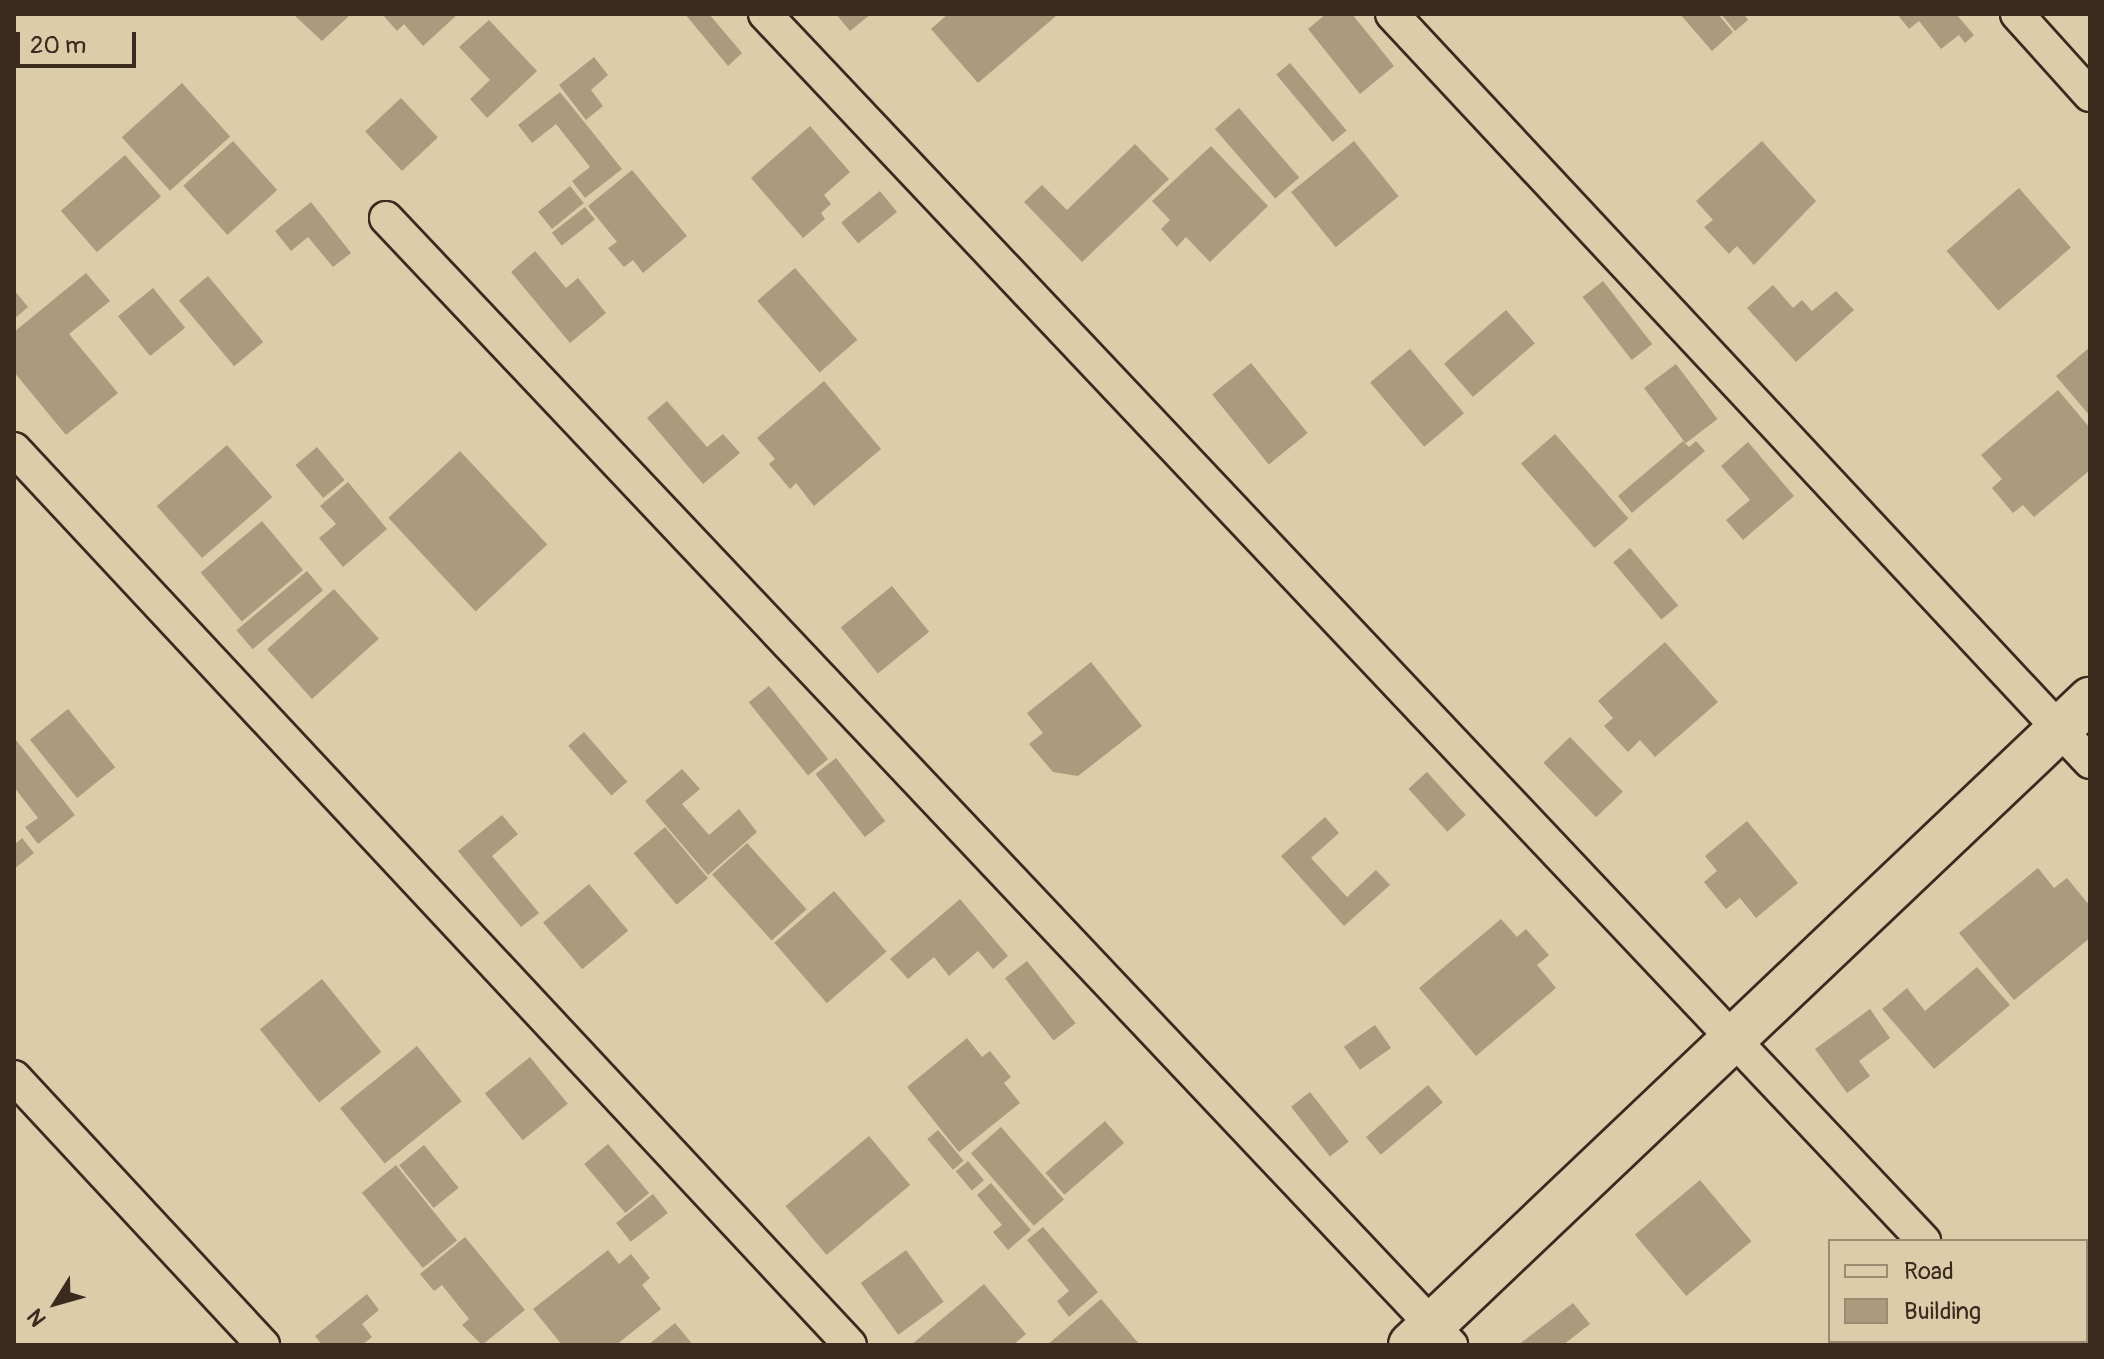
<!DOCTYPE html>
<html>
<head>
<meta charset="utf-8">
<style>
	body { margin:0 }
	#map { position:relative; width:2104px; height:1359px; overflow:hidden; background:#ddcca9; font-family:Pangolin,sans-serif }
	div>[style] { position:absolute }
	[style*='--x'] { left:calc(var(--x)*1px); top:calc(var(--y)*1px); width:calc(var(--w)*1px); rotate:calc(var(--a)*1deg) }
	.building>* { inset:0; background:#ab9a7e; transform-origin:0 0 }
	.roads { filter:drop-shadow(2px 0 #3b2a1e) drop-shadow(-2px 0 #3b2a1e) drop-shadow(0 2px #3b2a1e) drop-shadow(0 -2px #3b2a1e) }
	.street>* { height:32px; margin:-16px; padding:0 16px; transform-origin:16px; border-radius:16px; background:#ddcca9 }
	.secondary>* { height:44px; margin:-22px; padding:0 22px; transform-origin:22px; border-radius:22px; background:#ddcca9 }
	span { translate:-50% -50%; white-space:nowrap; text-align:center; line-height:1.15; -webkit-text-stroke:8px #ddcca9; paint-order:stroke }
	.frame { position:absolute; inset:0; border:16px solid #3b2a1e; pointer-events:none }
	.legend { position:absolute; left:1828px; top:1239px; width:260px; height:104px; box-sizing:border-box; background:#ddcca9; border:2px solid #9c8b71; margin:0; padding:10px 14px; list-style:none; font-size:24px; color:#3b2a1e }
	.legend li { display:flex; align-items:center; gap:16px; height:40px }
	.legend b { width:40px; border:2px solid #9c8b71 }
	.north { position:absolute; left:16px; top:1263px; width:80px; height:80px; -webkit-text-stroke:6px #ddcca9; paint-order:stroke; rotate:233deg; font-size:22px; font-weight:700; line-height:32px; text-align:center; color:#3b2a1e }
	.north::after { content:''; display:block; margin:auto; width:28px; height:36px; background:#3b2a1e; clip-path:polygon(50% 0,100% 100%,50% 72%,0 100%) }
	.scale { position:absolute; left:16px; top:32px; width:120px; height:36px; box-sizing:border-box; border:4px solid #3b2a1e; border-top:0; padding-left:10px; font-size:24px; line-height:28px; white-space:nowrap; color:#3b2a1e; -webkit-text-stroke:6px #ddcca9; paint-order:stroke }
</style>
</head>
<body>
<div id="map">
	<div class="building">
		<div style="clip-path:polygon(293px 14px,351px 14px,322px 41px)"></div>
		<div style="clip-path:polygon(382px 14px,458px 14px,423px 46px,404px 24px,397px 31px)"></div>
		<div style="clip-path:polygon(685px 14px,709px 14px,742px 53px,728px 66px)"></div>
		<div style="clip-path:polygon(836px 14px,871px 14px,850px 31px)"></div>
		<div style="clip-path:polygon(948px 14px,1054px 14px,1056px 16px,978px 83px,931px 29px)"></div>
		<div style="clip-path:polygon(1326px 14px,1352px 14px,1394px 66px,1360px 94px,1308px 29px)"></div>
		<div style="clip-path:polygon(1680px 14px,1718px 14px,1733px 32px,1712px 51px)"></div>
		<div style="clip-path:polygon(1721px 14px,1744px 14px,1748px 20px,1735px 31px)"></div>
		<div style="clip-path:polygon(1897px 14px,1956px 14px,1974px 35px,1965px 43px,1959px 35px,1941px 49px,1919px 21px,1909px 29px)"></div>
		<div style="clip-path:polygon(489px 20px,537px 71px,487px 118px,470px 99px,490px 80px,459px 47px)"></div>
		<div style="clip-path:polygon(594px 57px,608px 75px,591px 90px,603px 106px,586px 120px,559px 85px)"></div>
		<div style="left:1290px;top:63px;width:88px;height:18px;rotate:50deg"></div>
		<div style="left:182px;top:83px;width:72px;height:81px;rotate:48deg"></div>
		<div style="clip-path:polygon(560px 92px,622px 169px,585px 198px,572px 181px,590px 167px,556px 124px,532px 143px,518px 125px)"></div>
		<div style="left:401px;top:98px;width:54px;height:49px;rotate:47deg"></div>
		<div style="left:1239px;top:108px;width:92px;height:32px;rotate:49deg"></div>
		<div style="clip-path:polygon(810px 126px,850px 172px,824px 195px,831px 204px,821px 213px,825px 219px,803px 238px,751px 178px)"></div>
		<div style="left:233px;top:141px;width:66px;height:67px;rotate:48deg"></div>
		<div style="left:1354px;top:141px;width:71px;height:81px;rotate:51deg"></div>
		<div style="clip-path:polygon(1762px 141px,1816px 201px,1754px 265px,1737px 246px,1729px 254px,1704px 227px,1713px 220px,1696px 201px)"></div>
		<div style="clip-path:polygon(1135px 144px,1169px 179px,1082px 262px,1024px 202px,1042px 185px,1067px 210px)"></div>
		<div style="clip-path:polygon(1211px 146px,1268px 206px,1210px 262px,1186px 237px,1177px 247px,1161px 229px,1170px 220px,1152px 201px)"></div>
		<div style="left:125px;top:155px;width:55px;height:85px;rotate:49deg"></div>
		<div style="clip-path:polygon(632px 170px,687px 236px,643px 273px,633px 260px,624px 267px,608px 248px,617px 242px,588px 206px)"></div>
		<div style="left:570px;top:186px;width:22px;height:41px;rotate:51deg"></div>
		<div style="left:2019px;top:188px;width:79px;height:96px;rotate:49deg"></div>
		<div style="left:880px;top:191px;width:27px;height:50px;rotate:51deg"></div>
		<div style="clip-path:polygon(311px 202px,351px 253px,333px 267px,308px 237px,291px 251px,275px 231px)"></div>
		<div style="left:585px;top:207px;width:16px;height:42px;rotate:52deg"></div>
		<div style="clip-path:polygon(535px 251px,566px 288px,578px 278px,606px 313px,570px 343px,511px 272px)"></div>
		<div style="left:795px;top:268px;width:95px;height:50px;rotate:49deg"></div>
		<div style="clip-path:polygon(86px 273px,110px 301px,69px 334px,118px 393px,66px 435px,14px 372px,14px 332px)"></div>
		<div style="left:208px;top:276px;width:86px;height:38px;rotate:50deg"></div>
		<div style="left:1603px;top:281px;width:80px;height:26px;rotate:52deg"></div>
		<div style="clip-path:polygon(1773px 285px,1793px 308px,1802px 300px,1812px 311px,1836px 291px,1854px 310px,1796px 362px,1747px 308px)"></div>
		<div style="left:153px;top:288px;width:51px;height:45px;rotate:51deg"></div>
		<div style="clip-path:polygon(14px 290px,28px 307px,14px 319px)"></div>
		<div style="left:1506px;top:310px;width:44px;height:82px;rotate:49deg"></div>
		<div style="clip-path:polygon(2090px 347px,2090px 416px,2056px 376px)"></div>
		<div style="left:1410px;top:349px;width:84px;height:52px;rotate:50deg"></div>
		<div style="left:1251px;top:363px;width:90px;height:50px;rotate:51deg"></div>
		<div style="left:1676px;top:364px;width:69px;height:40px;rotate:53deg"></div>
		<div style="clip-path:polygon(824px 381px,881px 449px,814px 506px,796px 483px,790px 489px,769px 464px,775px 459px,757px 438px)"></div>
		<div style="clip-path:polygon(2058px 390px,2090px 428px,2090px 470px,2034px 517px,2023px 505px,2013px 513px,1992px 488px,2002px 479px,1981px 455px)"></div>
		<div style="clip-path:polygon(667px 401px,707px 447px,723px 434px,740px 453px,703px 484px,647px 418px)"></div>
		<div style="left:1555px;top:434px;width:112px;height:45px;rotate:49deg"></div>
		<div style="clip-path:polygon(1683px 441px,1689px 447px,1696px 441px,1705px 451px,1632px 513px,1618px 496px)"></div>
		<div style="clip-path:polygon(1748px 442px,1794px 496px,1743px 540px,1726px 520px,1750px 500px,1721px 466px)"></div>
		<div style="left:227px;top:445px;width:69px;height:93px;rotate:49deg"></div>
		<div style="left:317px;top:447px;width:43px;height:28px;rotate:50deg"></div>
		<div style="left:460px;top:451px;width:128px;height:98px;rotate:47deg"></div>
		<div style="clip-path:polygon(348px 482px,387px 529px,343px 567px,319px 538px,336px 524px,320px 506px)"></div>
		<div style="left:262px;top:521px;width:64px;height:80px;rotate:50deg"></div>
		<div style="left:1630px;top:548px;width:75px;height:22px;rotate:50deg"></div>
		<div style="left:307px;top:571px;width:25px;height:92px;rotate:50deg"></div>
		<div style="left:892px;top:586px;width:59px;height:66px;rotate:51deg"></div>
		<div style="left:334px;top:589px;width:67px;height:90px;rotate:48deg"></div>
		<div style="clip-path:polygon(1665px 642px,1718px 702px,1655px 757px,1640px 740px,1628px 752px,1604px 726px,1613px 718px,1598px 701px)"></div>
		<div style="clip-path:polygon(1091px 662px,1142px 726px,1078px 776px,1053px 772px,1029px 744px,1043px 733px,1027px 713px)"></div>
		<div style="left:769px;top:686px;width:94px;height:26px;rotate:51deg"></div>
		<div style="left:68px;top:709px;width:75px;height:49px;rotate:51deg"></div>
		<div style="left:584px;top:732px;width:66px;height:21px;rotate:49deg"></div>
		<div style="left:1570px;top:737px;width:76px;height:37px;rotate:46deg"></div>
		<div style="clip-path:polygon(16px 740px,75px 815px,38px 844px,25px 827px,38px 818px,14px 787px)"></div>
		<div style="left:836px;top:758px;width:80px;height:26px;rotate:52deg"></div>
		<div style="clip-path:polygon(682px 769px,700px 789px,682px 804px,709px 835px,739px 809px,757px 832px,708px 875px,645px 801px)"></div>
		<div style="left:1427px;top:772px;width:58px;height:25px;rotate:48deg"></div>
		<div style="clip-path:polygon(502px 815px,518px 834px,492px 856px,539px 913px,521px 927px,458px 851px)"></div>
		<div style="clip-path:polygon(1325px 817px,1339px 833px,1311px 858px,1347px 897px,1376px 870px,1390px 885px,1344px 926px,1281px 856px)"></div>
		<div style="clip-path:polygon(1747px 821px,1798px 883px,1756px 918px,1740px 898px,1726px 909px,1704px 882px,1717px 871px,1705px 856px)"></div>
		<div style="left:665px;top:827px;width:67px;height:41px;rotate:50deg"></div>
		<div style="clip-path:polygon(22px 838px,34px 853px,14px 869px,14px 845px)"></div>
		<div style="left:747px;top:843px;width:89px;height:47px;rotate:48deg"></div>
		<div style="clip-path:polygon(2038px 868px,2054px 888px,2067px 878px,2090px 906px,2090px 938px,2014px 1000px,1959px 933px)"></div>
		<div style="left:589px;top:884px;width:61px;height:60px;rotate:50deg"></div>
		<div style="left:834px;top:891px;width:80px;height:79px;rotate:49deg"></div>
		<div style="clip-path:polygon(960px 899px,1008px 956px,993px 969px,978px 951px,949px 976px,934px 957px,908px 979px,890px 959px)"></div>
		<div style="clip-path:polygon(1501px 919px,1517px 937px,1526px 929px,1549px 955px,1537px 965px,1556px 988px,1476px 1056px,1419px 988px)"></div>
		<div style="left:1027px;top:961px;width:79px;height:28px;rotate:52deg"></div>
		<div style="clip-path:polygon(1977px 967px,2010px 1005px,1934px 1069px,1882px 1009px,1907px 988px,1925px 1011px)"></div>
		<div style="left:322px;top:979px;width:94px;height:80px;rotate:51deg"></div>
		<div style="clip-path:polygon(1870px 1009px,1890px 1038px,1859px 1061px,1870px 1076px,1847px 1093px,1815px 1049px)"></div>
		<div style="left:1375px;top:1025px;width:28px;height:38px;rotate:55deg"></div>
		<div style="clip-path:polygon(967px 1038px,982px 1057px,990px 1051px,1011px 1077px,1004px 1083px,1020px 1103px,959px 1152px,907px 1087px)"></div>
		<div style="left:417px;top:1046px;width:71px;height:99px;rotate:51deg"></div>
		<div style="left:530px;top:1057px;width:60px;height:58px;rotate:51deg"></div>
		<div style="left:1428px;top:1085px;width:23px;height:81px;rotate:50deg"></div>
		<div style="left:1310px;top:1092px;width:63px;height:24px;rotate:52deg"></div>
		<div style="left:1105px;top:1121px;width:29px;height:79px;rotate:49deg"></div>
		<div style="left:1001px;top:1127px;width:96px;height:40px;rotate:49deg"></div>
		<div style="left:938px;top:1130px;width:40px;height:14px;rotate:50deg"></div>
		<div style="left:869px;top:1136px;width:64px;height:109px;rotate:50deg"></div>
		<div style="left:608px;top:1144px;width:64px;height:31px;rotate:50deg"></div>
		<div style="left:424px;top:1145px;width:55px;height:32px;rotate:51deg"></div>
		<div style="left:968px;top:1161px;width:25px;height:16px;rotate:50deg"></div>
		<div style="left:396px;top:1165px;width:97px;height:44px;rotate:51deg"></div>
		<div style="left:1700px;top:1180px;width:80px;height:85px;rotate:50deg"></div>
		<div style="clip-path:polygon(991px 1183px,1031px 1230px,1008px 1250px,993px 1232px,1002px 1225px,977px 1195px)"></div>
		<div style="left:653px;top:1194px;width:24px;height:47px;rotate:52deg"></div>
		<div style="clip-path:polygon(1043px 1227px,1098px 1292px,1069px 1317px,1057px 1301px,1069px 1291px,1027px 1240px)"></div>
		<div style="clip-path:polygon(465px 1237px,525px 1310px,482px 1345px,462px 1325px,469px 1319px,442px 1285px,434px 1291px,420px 1274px)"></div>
		<div style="clip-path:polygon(608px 1250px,619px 1264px,631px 1254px,650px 1278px,642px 1285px,661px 1309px,616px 1345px,562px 1345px,533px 1309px)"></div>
		<div style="left:906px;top:1250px;width:64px;height:56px;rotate:54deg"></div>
		<div style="clip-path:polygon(984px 1284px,1026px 1334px,1013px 1345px,911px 1345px)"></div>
		<div style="clip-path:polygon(367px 1294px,379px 1310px,362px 1324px,372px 1337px,362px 1345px,322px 1345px,315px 1336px)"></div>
		<div style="clip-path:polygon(1101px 1299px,1140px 1345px,1047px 1345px)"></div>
		<div style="clip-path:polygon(1573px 1303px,1590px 1324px,1563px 1345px,1518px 1345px)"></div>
		<div style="clip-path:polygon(675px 1323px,693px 1345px,648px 1345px)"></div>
	</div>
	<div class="roads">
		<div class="street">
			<div style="--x:765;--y:14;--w:1688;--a:46.63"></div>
			<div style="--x:1392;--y:14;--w:1023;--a:46.98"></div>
			<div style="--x:2017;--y:14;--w:109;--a:48"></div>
			<div style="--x:386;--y:218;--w:1551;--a:46.62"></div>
			<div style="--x:14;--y:449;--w:1225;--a:46.98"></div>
			<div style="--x:14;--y:1077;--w:366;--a:47.1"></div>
			<div style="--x:2019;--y:1341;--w:6;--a:45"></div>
		</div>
		<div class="secondary">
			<div style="--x:1411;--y:1345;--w:937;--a:-43.53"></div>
		</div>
	</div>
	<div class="frame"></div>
	<ul class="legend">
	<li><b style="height:10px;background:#ddcca9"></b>Road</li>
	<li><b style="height:22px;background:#ab9a7e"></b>Building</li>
	</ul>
	<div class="north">N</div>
	<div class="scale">20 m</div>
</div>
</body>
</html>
